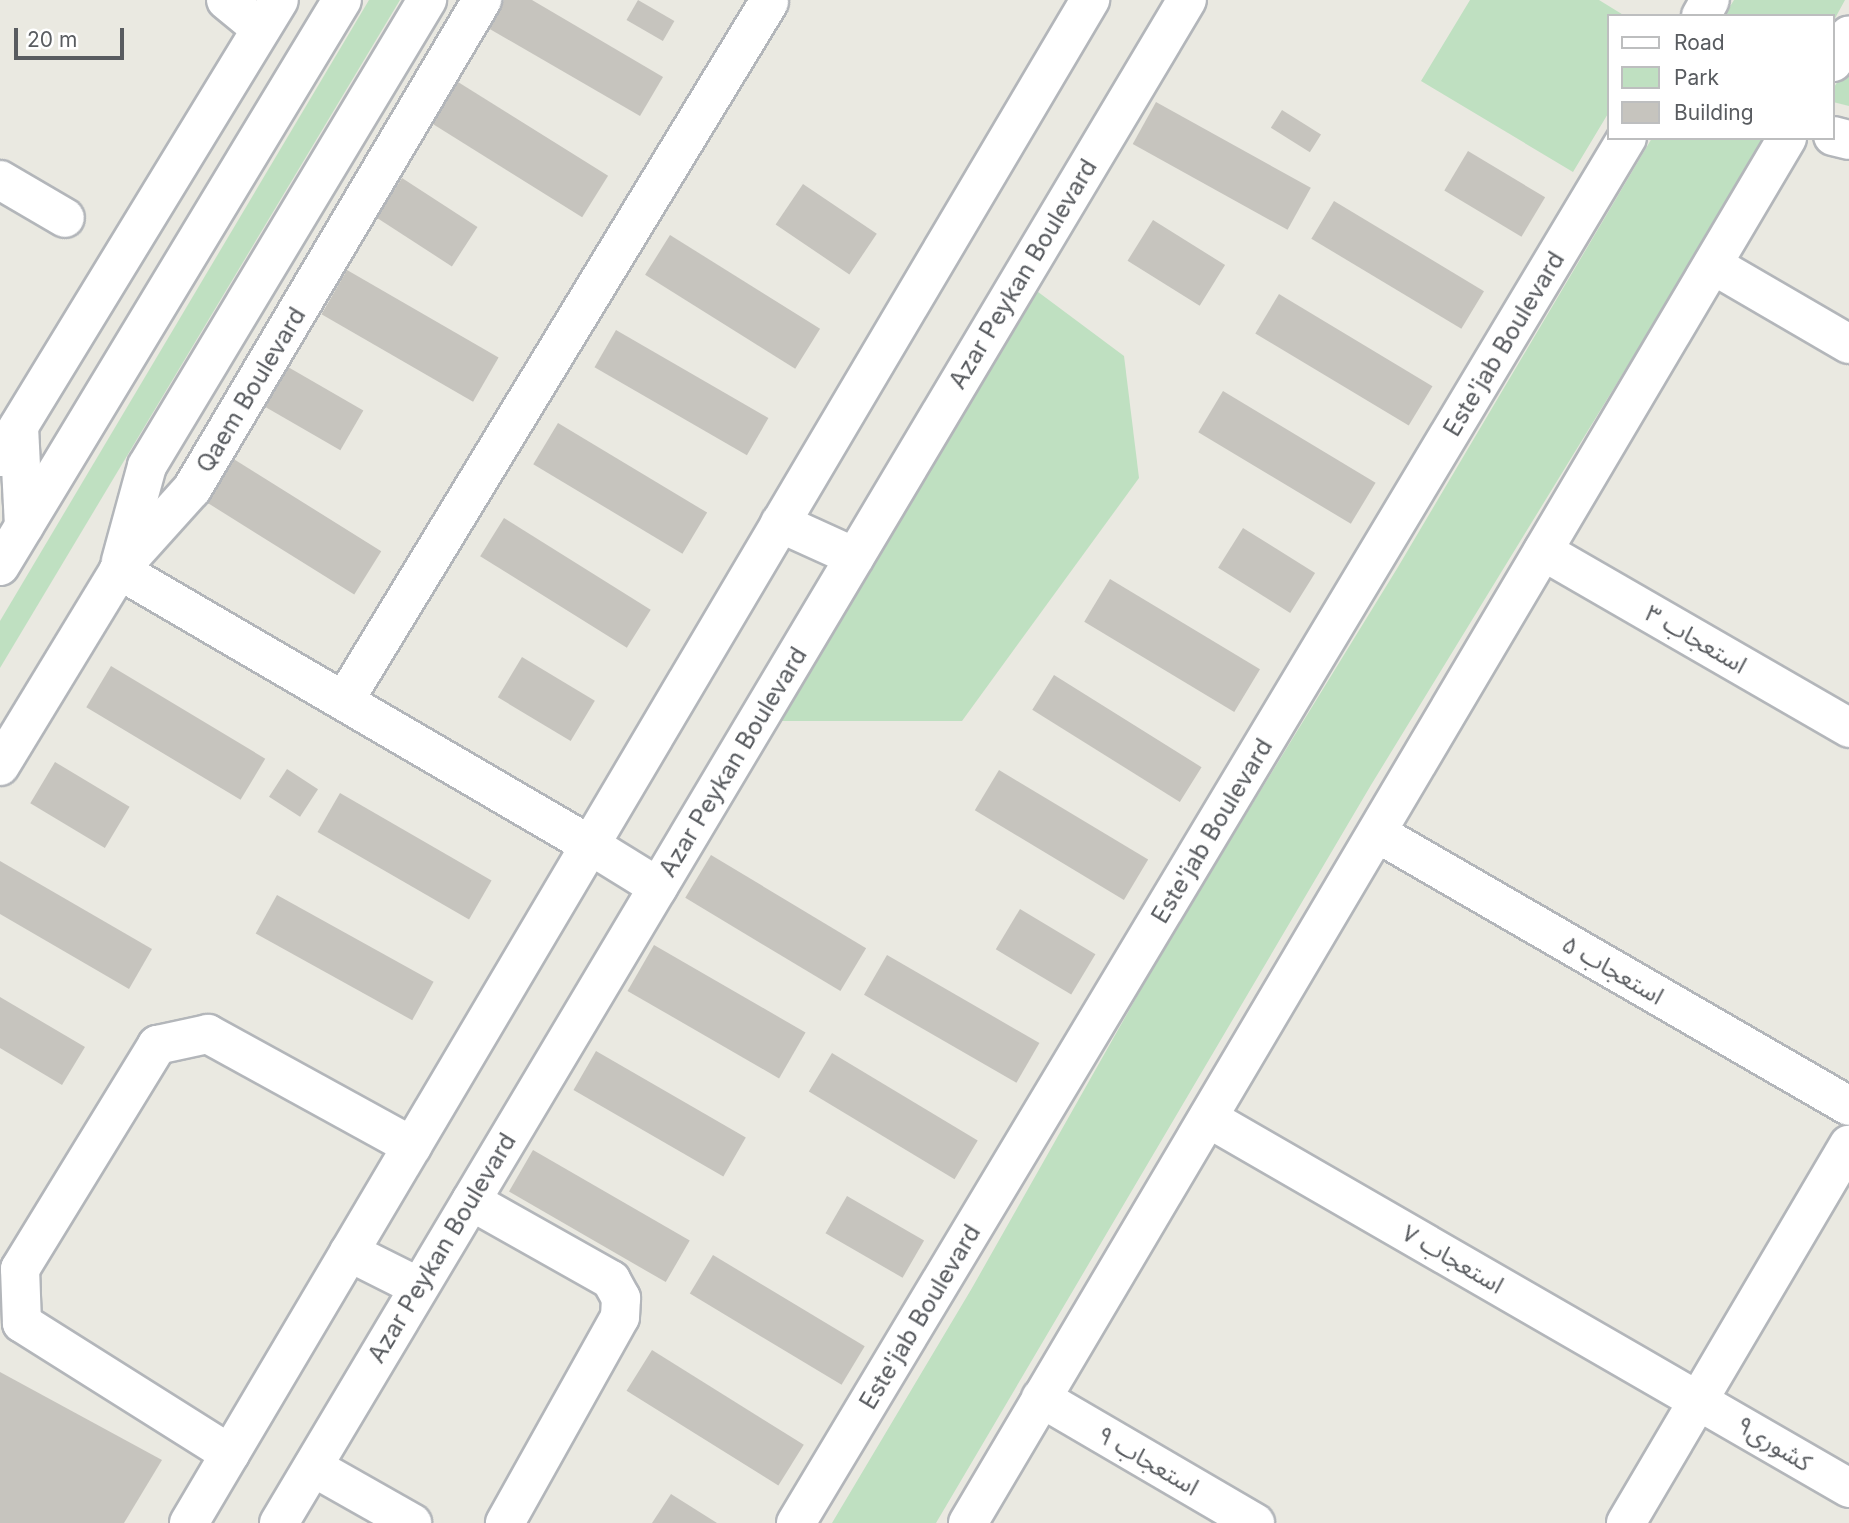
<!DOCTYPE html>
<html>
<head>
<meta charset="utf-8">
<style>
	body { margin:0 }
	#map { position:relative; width:1849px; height:1523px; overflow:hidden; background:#eae9e1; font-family:Inter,"Noto Sans Arabic",sans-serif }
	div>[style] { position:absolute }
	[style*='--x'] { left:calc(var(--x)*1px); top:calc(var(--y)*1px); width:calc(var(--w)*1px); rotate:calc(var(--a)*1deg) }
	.green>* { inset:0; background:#bfe0c1 }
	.building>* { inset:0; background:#c6c4be; transform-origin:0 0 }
	.roads { filter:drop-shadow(2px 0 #b3b6ba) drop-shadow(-2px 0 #b3b6ba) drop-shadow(0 2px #b3b6ba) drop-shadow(0 -2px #b3b6ba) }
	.street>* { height:38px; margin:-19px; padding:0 19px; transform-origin:19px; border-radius:19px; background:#fff }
	.secondary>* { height:38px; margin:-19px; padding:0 19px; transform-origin:19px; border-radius:19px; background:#fff }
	span { translate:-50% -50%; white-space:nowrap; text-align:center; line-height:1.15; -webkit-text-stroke:5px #fff; paint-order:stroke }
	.street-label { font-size:24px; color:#595c60 }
	.legend { position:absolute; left:1607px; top:14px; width:228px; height:126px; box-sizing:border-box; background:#fff; border:2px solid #bdbebf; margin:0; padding:9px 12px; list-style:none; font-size:21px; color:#595c60 }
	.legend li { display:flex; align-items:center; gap:14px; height:35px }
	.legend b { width:35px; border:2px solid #bdbebf }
	.scale { position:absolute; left:14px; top:28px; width:110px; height:32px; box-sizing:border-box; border:4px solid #595c60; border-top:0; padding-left:9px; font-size:21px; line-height:24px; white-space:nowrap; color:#595c60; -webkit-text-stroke:5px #fff; paint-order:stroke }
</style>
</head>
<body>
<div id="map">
	<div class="green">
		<div style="clip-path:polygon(369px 0,400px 0,0 668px,0 621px)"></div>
		<div style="clip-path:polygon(1470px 0,1599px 0,1625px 16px,1609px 16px,1609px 112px,1573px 172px,1421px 81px)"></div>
		<div style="clip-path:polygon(1734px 0,1845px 0,1833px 22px,1833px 16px,1724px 16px)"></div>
		<div style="clip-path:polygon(1849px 63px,1849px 106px,1833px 102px,1833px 89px)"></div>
		<div style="clip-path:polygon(1652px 138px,1767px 138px,1371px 785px,936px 1523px,832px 1523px,972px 1288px,1170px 938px,1398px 567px)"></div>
		<div style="clip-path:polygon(1018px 277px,1124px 356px,1139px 478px,962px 721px,761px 721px)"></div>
	</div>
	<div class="building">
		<div style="clip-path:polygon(504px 0,532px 0,663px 77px,640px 116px,488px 28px)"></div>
		<div style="left:638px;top:0;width:42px;height:23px;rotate:30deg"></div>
		<div style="left:458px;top:82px;width:177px;height:49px;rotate:32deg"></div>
		<div style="left:1156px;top:102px;width:177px;height:48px;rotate:29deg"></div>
		<div style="left:1282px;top:110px;width:46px;height:21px;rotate:32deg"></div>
		<div style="left:1468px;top:151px;width:90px;height:46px;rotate:31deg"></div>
		<div style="left:402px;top:178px;width:90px;height:47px;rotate:33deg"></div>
		<div style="left:803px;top:184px;width:89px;height:49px;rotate:34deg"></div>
		<div style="left:1334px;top:201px;width:175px;height:44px;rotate:31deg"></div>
		<div style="left:1153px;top:220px;width:85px;height:48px;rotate:32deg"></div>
		<div style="left:670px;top:235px;width:177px;height:47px;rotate:32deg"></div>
		<div style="left:347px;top:270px;width:175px;height:51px;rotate:30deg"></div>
		<div style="left:1279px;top:294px;width:179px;height:46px;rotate:31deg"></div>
		<div style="left:616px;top:330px;width:176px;height:43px;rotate:30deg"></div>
		<div style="left:288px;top:367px;width:87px;height:46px;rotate:30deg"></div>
		<div style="left:1223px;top:391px;width:178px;height:48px;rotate:31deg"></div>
		<div style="left:558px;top:423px;width:174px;height:48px;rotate:31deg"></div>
		<div style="left:232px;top:458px;width:176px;height:51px;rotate:32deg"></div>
		<div style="left:504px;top:518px;width:173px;height:45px;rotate:32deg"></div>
		<div style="left:1243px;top:528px;width:85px;height:47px;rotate:32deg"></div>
		<div style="left:1110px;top:579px;width:175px;height:50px;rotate:31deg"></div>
		<div style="left:522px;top:657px;width:85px;height:47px;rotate:31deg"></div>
		<div style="left:111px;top:666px;width:180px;height:48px;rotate:31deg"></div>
		<div style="left:1054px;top:675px;width:174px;height:41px;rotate:32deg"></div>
		<div style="left:55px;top:762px;width:87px;height:48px;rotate:31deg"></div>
		<div style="left:287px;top:769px;width:37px;height:33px;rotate:33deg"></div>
		<div style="left:999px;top:770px;width:174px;height:47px;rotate:31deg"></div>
		<div style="left:340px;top:793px;width:175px;height:45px;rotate:30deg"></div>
		<div style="left:711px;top:855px;width:181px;height:50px;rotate:31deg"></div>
		<div style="clip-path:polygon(0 861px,152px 949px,129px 989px,0 914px)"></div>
		<div style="left:277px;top:895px;width:179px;height:44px;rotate:29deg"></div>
		<div style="left:1020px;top:909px;width:88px;height:47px;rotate:31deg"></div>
		<div style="left:654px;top:945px;width:175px;height:53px;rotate:30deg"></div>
		<div style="left:887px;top:955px;width:176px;height:46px;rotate:30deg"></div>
		<div style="clip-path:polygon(0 997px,85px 1047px,62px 1085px,0 1048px)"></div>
		<div style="left:596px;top:1051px;width:173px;height:45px;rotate:30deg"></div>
		<div style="left:832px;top:1053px;width:170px;height:45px;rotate:31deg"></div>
		<div style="left:533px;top:1150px;width:181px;height:48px;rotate:30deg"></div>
		<div style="left:847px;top:1196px;width:89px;height:43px;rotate:30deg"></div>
		<div style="left:713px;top:1255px;width:177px;height:45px;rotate:31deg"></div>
		<div style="left:652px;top:1350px;width:179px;height:48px;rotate:32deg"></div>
		<div style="clip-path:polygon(0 1372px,162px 1460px,124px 1523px,0 1523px)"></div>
		<div style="clip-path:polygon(671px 1494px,717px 1523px,652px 1523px)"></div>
	</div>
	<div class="roads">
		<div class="street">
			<div style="--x:1833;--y:136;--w:16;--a:14"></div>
			<div style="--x:0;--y:180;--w:75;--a:30.3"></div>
			<div style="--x:1713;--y:265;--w:157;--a:30.2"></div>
			<div style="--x:19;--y:427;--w:99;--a:87.1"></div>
			<div style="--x:0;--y:457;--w:535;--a:-58.6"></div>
			<div style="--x:1543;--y:551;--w:354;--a:30"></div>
			<div style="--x:119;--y:570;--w:545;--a:30.28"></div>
			<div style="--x:344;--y:701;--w:818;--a:-58.7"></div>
			<div style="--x:1377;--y:833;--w:545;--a:30.04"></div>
			<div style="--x:1208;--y:1118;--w:740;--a:29.99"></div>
			<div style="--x:471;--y:1201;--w:161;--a:29.4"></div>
			<div style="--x:611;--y:1280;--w:21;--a:61"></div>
			<div style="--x:621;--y:1298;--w:19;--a:93"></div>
			<div style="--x:620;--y:1317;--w:236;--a:119.2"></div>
			<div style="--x:1041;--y:1398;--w:248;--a:30.3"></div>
			<div style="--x:230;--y:1454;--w:246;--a:-147.8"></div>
			<div style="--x:22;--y:1323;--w:54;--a:-92.1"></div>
			<div style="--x:20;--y:1269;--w:263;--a:-58.5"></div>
			<div style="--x:157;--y:1045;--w:52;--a:-12.2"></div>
			<div style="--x:208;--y:1034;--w:233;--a:28.8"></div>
			<div style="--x:313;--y:1467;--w:114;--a:29.5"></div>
			<div style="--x:1626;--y:1523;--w:439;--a:-59.5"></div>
		</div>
		<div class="secondary">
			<div style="--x:226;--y:0;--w:45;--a:39.6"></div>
			<div style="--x:1701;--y:16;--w:18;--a:-61"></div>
			<div style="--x:1833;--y:62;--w:31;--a:-59"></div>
			<div style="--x:780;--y:523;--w:82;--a:24.4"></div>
			<div style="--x:121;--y:561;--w:98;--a:-74.7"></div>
			<div style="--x:147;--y:466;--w:544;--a:-59"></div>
			<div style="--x:0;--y:566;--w:661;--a:-58.86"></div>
			<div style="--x:0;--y:766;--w:229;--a:-58.7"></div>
			<div style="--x:119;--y:570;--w:109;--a:-48"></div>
			<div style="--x:192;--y:489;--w:569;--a:-59.33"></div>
			<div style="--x:590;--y:845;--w:80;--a:31.7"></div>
			<div style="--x:349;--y:1252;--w:78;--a:26.6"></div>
			<div style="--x:189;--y:1523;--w:1770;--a:-59.39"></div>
			<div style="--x:279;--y:1523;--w:1773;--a:-59.2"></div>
			<div style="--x:796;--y:1523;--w:1615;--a:-59.04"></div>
			<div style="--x:968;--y:1523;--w:1609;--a:-59.4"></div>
		</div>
	</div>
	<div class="street-label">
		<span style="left:1023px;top:274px;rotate:-59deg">Azar Peykan Boulevard</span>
		<span style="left:1504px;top:344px;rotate:-59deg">Este'jab Boulevard</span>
		<span style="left:251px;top:390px;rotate:-59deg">Qaem Boulevard</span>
		<span style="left:1696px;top:639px;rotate:30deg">استعجاب ۳</span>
		<span style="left:733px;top:762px;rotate:-59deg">Azar Peykan Boulevard</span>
		<span style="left:1212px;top:831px;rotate:-59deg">Este'jab Boulevard</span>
		<span style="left:1613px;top:970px;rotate:30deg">استعجاب ۵</span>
		<span style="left:442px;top:1248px;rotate:-59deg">Azar Peykan Boulevard</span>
		<span style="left:1453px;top:1259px;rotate:30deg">استعجاب ۷</span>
		<span style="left:920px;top:1317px;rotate:-59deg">Este'jab Boulevard</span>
		<span style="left:1774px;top:1444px;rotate:31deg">۹کشوری</span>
		<span style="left:1148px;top:1461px;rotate:30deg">استعجاب ۹</span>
	</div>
	<ul class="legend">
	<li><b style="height:9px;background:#fff"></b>Road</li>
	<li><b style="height:19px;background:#bfe0c1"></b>Park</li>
	<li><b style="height:19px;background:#c6c4be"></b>Building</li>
	</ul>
	<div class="scale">20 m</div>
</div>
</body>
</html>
